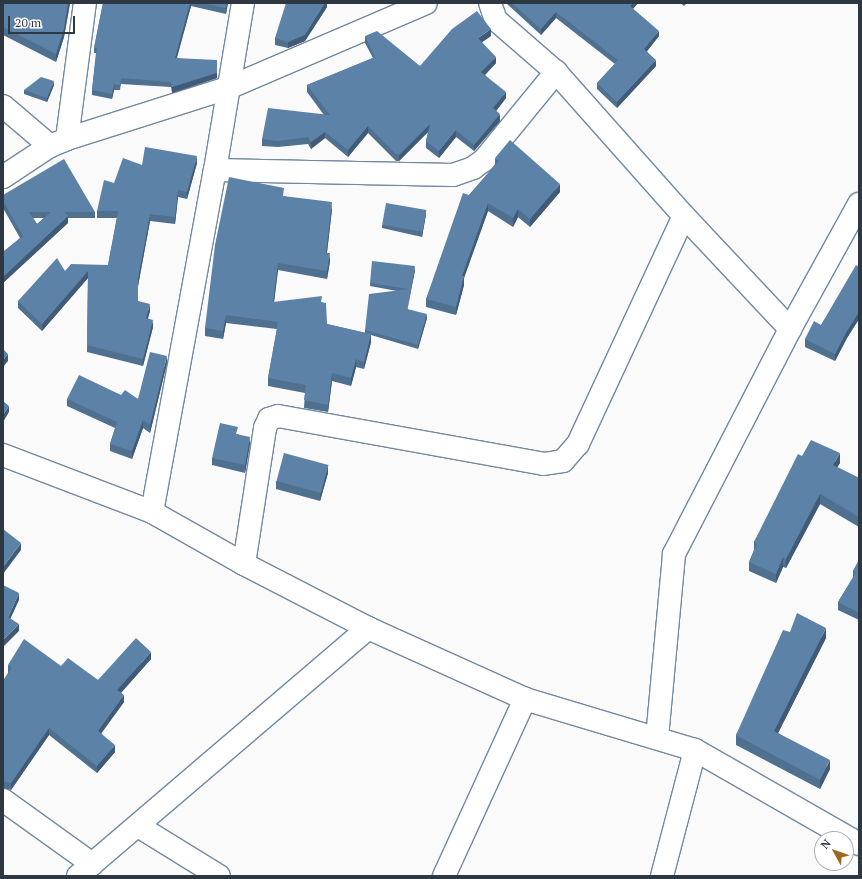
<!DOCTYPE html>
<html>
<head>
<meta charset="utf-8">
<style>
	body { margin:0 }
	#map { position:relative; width:862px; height:879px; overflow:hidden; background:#fafafa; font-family:"PT Serif",serif }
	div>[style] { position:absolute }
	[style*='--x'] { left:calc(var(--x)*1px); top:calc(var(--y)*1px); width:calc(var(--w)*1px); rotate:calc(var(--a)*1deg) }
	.roads { filter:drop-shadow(1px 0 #7289a2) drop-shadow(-1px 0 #7289a2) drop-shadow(0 1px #7289a2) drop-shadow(0 -1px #7289a2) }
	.street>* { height:22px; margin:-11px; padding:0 11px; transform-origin:11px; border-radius:11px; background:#fff }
	.wall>* { inset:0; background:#507090 }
	.shaded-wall>* { inset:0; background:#415b76 }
	.building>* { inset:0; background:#5d82a8; transform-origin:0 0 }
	span { translate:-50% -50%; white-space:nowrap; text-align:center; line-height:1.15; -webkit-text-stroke:4px #fff; paint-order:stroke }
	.frame { position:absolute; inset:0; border:4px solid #2e3843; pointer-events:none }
	.north { position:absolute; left:814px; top:831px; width:40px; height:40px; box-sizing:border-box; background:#fff; border:1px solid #abafb4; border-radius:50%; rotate:310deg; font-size:11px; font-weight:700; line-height:16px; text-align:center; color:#2e3843 }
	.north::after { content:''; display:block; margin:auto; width:14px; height:18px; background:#9d6621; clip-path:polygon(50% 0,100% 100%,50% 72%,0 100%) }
	.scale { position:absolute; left:8px; top:16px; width:67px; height:18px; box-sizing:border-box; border:2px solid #2e3843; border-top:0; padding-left:5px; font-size:12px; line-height:14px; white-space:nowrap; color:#2e3843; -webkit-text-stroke:3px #fff; paint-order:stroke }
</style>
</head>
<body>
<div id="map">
	<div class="roads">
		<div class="street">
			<div style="--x:490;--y:3;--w:18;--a:71"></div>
			<div style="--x:496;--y:20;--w:79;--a:40.9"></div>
			<div style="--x:556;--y:72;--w:193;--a:48.4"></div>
			<div style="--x:684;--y:216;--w:155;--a:46.8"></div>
			<div style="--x:3;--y:106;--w:62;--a:40.4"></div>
			<div style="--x:67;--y:139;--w:137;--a:-82.5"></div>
			<div style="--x:215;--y:170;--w:238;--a:1.2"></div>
			<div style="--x:453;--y:175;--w:21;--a:-19"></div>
			<div style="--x:473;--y:168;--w:14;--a:-36"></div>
			<div style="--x:484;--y:160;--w:114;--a:-50.7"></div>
			<div style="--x:3;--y:177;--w:56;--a:-33.4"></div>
			<div style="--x:50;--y:146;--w:18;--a:-22"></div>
			<div style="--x:67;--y:139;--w:169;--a:-17.6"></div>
			<div style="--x:228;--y:88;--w:215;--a:-23.2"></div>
			<div style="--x:3;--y:455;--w:160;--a:20.9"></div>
			<div style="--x:152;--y:512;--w:106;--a:29.5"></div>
			<div style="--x:244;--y:564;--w:140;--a:27.3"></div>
			<div style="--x:368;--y:628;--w:172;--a:24.3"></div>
			<div style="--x:525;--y:699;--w:177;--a:16.7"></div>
			<div style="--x:695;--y:750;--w:189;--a:29.8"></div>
			<div style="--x:152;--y:512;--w:348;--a:-79.6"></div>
			<div style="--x:215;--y:170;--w:169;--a:-80.5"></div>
			<div style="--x:244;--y:564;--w:138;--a:-81.2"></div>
			<div style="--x:265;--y:428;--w:10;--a:-66"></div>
			<div style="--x:269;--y:419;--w:9;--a:-18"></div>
			<div style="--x:278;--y:416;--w:270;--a:10.2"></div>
			<div style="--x:544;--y:464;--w:19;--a:-9"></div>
			<div style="--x:563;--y:461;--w:23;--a:-49"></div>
			<div style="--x:578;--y:444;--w:251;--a:-65.1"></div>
			<div style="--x:657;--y:738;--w:185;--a:-84.7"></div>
			<div style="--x:674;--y:554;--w:253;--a:-62.7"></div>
			<div style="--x:790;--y:329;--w:143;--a:-61.1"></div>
			<div style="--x:3;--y:800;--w:110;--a:35.7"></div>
			<div style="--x:138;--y:826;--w:95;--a:31.7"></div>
			<div style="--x:78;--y:876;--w:382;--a:-40.5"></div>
			<div style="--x:444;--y:876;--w:195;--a:-65.4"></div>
			<div style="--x:662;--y:876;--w:130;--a:-75.3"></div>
		</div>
	</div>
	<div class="wall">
		<div style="clip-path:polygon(3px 3px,70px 3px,64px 37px,56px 62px,3px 35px)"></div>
		<div style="clip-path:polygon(103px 3px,228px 3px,226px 14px,191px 6px,177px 58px,217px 65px,217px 78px,172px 93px,171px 87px,121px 84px,120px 90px,114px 90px,112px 99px,92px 95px,92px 90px,96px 53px,94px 53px,94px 48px)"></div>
		<div style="clip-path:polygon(327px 3px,327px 7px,305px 41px,288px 48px,275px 45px,275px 38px)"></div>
		<div style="clip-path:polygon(506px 3px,638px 3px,633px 9px,659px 36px,647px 51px,656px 66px,617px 108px,597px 89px,597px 83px,615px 64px,556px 18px,541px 35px)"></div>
		<div style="clip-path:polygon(680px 3px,687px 3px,684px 6px)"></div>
		<div style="clip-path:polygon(365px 36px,420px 66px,491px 36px,482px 42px,496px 63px,485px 75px,506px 98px,496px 111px,500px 121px,474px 151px,456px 137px,439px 158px,426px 148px,426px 141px,428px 132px,399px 161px,396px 161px,368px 133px,348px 157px,325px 138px,311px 149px,308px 144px,278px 147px,262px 146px,262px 139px,324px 115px,307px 92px,307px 85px,373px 58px,365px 43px)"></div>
		<div style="clip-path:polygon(54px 85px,47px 102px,24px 94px,24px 90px)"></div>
		<div style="clip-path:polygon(495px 158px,560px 192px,530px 227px,518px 217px,513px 227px,488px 211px,464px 276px,464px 285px,456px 315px,426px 307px,426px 299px,469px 195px,495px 165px)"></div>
		<div style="clip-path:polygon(197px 163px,187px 199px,178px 197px,175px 224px,150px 221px,138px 286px,138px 301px,150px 311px,148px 318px,153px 327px,143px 366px,87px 352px,88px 278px,42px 331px,18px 308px,18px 301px,65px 271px,108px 265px,117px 218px,97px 218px,97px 211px,114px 183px,142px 165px)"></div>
		<div style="clip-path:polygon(evenodd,3px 195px,95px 212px,95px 218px,68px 218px,68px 223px,3px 283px,3px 252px,20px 238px,3px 208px,3px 195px,33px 218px,44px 218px,37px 224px,33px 218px)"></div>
		<div style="clip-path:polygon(284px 196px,332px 209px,327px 253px,330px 261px,327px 279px,278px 270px,274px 302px,322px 302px,327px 324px,365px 333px,365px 330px,397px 291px,370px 286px,370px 283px,415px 270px,407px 309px,427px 318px,418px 349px,371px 335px,371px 342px,364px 369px,356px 367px,351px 386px,332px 381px,328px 412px,304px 408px,305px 393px,268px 386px,268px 378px,277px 329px,226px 323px,223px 339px,205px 336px,205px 328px)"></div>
		<div style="clip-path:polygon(426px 214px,422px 237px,382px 228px,382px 225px)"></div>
		<div style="clip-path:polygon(859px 267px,859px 319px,847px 338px,835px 361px,805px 347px,805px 339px,821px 325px)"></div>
		<div style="clip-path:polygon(167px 363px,150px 433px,143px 428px,132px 459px,110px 451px,110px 444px,115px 428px,67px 406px,67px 399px,121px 395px,138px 399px)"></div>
		<div style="clip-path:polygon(238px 434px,250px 444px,245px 473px,212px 465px,212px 458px)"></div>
		<div style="clip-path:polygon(802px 456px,840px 463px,837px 467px,859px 478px,859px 527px,820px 504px,786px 568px,783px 567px,776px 583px,749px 571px,749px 562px,754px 550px,754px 542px)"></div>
		<div style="clip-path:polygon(328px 473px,320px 501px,276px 489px,276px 481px)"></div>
		<div style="clip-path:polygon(859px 560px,859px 620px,838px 610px,838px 602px,853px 578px,853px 571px)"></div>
		<div style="clip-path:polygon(790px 632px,826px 638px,778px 733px,830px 769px,820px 789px,736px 745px,736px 735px)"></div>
		<div style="clip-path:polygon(151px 659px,121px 693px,124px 702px,101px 733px,115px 752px,97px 773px,49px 735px,11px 790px,3px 788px,3px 681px,8px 673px,8px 665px,61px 666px,98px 680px)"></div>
	</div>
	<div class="shaded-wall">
		<div style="clip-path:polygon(68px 3px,70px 3px,64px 37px,56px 62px,56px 54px)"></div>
		<div style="clip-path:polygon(190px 3px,191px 3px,191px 6px,175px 63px,175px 58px)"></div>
		<div style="clip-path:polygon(227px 3px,228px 3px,226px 14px,226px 8px)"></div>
		<div style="clip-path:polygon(325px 3px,327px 3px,327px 7px,305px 41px,288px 48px,288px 42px)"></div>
		<div style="clip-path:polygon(633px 3px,638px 3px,630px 12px,630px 6px)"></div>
		<div style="clip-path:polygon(556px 12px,556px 18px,541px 35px,541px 29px)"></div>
		<div style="clip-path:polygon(491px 29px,491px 36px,478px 45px,478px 38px)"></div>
		<div style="clip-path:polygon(659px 31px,659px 36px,644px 55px,644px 49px)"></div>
		<div style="clip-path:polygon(496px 57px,496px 63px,481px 79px,481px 72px)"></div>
		<div style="clip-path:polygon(217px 60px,217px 78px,172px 93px,172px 87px)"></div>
		<div style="clip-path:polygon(656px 60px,656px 66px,617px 108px,617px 102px)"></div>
		<div style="clip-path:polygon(54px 81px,54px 85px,47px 102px,47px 98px)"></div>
		<div style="clip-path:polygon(114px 84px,114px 90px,112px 99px,112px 94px)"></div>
		<div style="clip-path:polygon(506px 92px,506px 98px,493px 115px,493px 108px)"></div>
		<div style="clip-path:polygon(500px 114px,500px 121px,474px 151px,474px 145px)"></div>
		<div style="clip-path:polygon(430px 124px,430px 130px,399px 161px,399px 155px)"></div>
		<div style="clip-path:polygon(368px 126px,368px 133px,348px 157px,348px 150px)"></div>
		<div style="clip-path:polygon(456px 130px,456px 137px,439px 158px,439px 151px)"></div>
		<div style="clip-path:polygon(325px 132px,325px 138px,311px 149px,311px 142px)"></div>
		<div style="clip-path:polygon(197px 156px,197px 163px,187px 199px,187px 192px)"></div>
		<div style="clip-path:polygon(560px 184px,560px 192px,530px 227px,530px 219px)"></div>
		<div style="clip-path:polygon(178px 190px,178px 197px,175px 224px,175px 217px)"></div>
		<div style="clip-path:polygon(332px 202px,332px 209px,326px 260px,326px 253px)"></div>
		<div style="clip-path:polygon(488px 203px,488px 211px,462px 284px,462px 276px)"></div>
		<div style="clip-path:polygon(518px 209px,518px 217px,513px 227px,513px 218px)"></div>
		<div style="clip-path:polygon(426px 210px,426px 214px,422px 237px,422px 233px)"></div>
		<div style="clip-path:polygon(150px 214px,150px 221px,138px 286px,138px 279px)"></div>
		<div style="clip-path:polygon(68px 216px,68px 223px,3px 283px,3px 277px)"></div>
		<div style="clip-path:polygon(330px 253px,330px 261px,327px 279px,327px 271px)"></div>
		<div style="clip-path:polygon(278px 263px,278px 270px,273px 310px,273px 302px)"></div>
		<div style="clip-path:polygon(415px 266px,415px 270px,407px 312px,407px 309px)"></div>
		<div style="clip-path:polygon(88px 271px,88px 278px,42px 331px,42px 324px)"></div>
		<div style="clip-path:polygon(464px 276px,464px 285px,456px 315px,456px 307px)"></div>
		<div style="clip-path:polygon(150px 304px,150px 311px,146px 325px,146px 318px)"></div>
		<div style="clip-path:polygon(859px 312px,859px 319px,847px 338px,835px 361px,835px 354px,847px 331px)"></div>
		<div style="clip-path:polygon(427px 314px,427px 318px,418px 349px,418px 345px)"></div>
		<div style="clip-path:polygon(226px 315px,226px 323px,223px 339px,223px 331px)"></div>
		<div style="clip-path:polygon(153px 320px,153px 327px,143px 366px,143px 359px)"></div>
		<div style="clip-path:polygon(371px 334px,371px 342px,364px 369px,364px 362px)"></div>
		<div style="clip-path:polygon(8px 354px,8px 361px,3px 367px,3px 360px)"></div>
		<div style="clip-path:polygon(167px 356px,167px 363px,150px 433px,150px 425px)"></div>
		<div style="clip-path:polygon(356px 359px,356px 367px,351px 386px,351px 378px)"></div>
		<div style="clip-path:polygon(332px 373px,332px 381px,328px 412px,328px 405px)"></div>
		<div style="clip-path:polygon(9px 406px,9px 412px,3px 422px,3px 415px)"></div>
		<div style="clip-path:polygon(143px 420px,143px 428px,132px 459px,132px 451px)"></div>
		<div style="clip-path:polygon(250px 437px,250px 444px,245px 473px,245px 465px)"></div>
		<div style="clip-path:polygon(840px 453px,840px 463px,833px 474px,833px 465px)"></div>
		<div style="clip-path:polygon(328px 465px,328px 473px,320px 501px,320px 494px)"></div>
		<div style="clip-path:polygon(820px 494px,820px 504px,786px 568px,786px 559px)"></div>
		<div style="clip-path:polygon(21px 543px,21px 550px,3px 574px,3px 567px)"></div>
		<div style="clip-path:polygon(783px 557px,783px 567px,776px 583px,776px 574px)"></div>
		<div style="clip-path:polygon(19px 593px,19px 600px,8px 624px,8px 617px)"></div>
		<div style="clip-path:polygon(19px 624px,19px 631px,3px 647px,3px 640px)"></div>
		<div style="clip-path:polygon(826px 628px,826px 638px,774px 741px,774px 731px)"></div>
		<div style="clip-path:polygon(151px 652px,151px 659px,117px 697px,117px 690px)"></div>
		<div style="clip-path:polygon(124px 695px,124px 702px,98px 738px,98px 731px)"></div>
		<div style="clip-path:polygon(49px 728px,49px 735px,11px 790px,11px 783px)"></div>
		<div style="clip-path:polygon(115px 745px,115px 752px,97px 773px,97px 766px)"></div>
		<div style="clip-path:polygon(830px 760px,830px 769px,820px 789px,820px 780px)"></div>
	</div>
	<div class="building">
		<div style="clip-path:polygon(3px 3px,68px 3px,64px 29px,56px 54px,3px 27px)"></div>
		<div style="clip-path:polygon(103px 3px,190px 3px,175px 58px,217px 60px,217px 73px,172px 87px,171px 82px,121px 78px,120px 85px,114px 84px,112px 94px,92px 90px,97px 48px,94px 48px)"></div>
		<div style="clip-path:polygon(201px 3px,227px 3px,226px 8px)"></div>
		<div style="clip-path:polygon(286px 3px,325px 3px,305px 35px,288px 42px,275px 38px)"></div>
		<div style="clip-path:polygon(512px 3px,633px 3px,630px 6px,659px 31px,644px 49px,656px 60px,617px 102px,597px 83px,618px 60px,556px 12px,541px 29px)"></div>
		<div style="clip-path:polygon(477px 11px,491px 29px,478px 38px,496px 57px,481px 72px,506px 92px,493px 108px,500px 114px,474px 145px,456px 130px,439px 151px,426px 141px,430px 124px,399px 155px,396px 154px,368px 126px,348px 150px,325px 132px,311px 142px,308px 137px,278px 141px,262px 139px,268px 108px,330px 115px,307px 85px,375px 57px,365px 36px,377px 31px,420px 66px,452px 29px)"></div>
		<div style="clip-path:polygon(41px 77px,54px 81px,47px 98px,24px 90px)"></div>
		<div style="clip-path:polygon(510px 140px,560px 184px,530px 219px,518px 209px,513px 218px,488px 203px,462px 276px,464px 276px,456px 307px,426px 299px,463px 193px,469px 195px,499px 161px,495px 158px)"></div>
		<div style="clip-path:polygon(145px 147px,197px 156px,187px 192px,178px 190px,175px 217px,150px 214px,138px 279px,138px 301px,150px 304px,146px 318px,153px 320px,143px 359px,87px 345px,88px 271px,42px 324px,18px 301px,57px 258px,65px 271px,71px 264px,108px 265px,118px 211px,97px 211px,104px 180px,114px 183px,123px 158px,142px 165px)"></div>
		<div style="clip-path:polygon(evenodd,64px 159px,95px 212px,64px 212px,68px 216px,3px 277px,3px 252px,23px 236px,3px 201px,3px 195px,64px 159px,29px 212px,51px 212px,37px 224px,29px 212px)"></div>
		<div style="clip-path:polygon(229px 177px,284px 188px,283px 196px,332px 202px,326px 253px,330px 253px,327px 271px,278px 263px,273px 302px,322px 296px,321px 302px,326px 303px,327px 324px,371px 334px,364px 362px,356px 359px,351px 378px,332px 373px,328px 405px,304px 400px,306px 385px,268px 378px,278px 322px,226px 315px,223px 331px,205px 328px,215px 245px)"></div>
		<div style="left:386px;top:203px;width:41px;height:22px;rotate:10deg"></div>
		<div style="clip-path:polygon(372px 261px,415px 266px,407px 309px,427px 314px,418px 345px,365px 330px,369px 294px,409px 289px,370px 283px)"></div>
		<div style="clip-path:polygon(856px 265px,859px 267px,859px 312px,847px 331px,835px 354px,805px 339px,814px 321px,821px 325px)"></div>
		<div style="clip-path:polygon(3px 349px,8px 354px,3px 360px)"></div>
		<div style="clip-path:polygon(150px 352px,167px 356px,150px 425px,143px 420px,132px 451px,110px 444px,117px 422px,67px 399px,79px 375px,121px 395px,125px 390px,138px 399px)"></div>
		<div style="clip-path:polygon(3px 401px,9px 406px,3px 415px)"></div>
		<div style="clip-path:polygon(220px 423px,238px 427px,236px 434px,250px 437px,245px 465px,212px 458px)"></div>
		<div style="clip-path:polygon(811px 440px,840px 453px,833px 465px,859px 478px,859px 517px,820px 494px,786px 559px,783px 557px,776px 574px,749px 562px,757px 544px,754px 542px,798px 454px,802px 456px)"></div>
		<div style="left:284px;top:453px;width:46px;height:29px;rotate:15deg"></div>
		<div style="clip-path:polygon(3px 529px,21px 543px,3px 567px)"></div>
		<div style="clip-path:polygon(859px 560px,859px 613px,838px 602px,856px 572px,853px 571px)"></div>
		<div style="clip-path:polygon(3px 585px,19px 593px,8px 617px,19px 624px,3px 640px)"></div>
		<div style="clip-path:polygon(797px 613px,826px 628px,774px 731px,830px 760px,820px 780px,736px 735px,783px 630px,790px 632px)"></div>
		<div style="clip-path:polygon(136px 638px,151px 652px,117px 690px,124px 695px,98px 731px,115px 745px,97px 766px,49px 728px,11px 783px,3px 781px,3px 681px,12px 668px,8px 665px,24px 639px,61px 666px,68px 658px,98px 680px)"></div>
	</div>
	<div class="frame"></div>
	<div class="north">N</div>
	<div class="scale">20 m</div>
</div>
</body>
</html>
